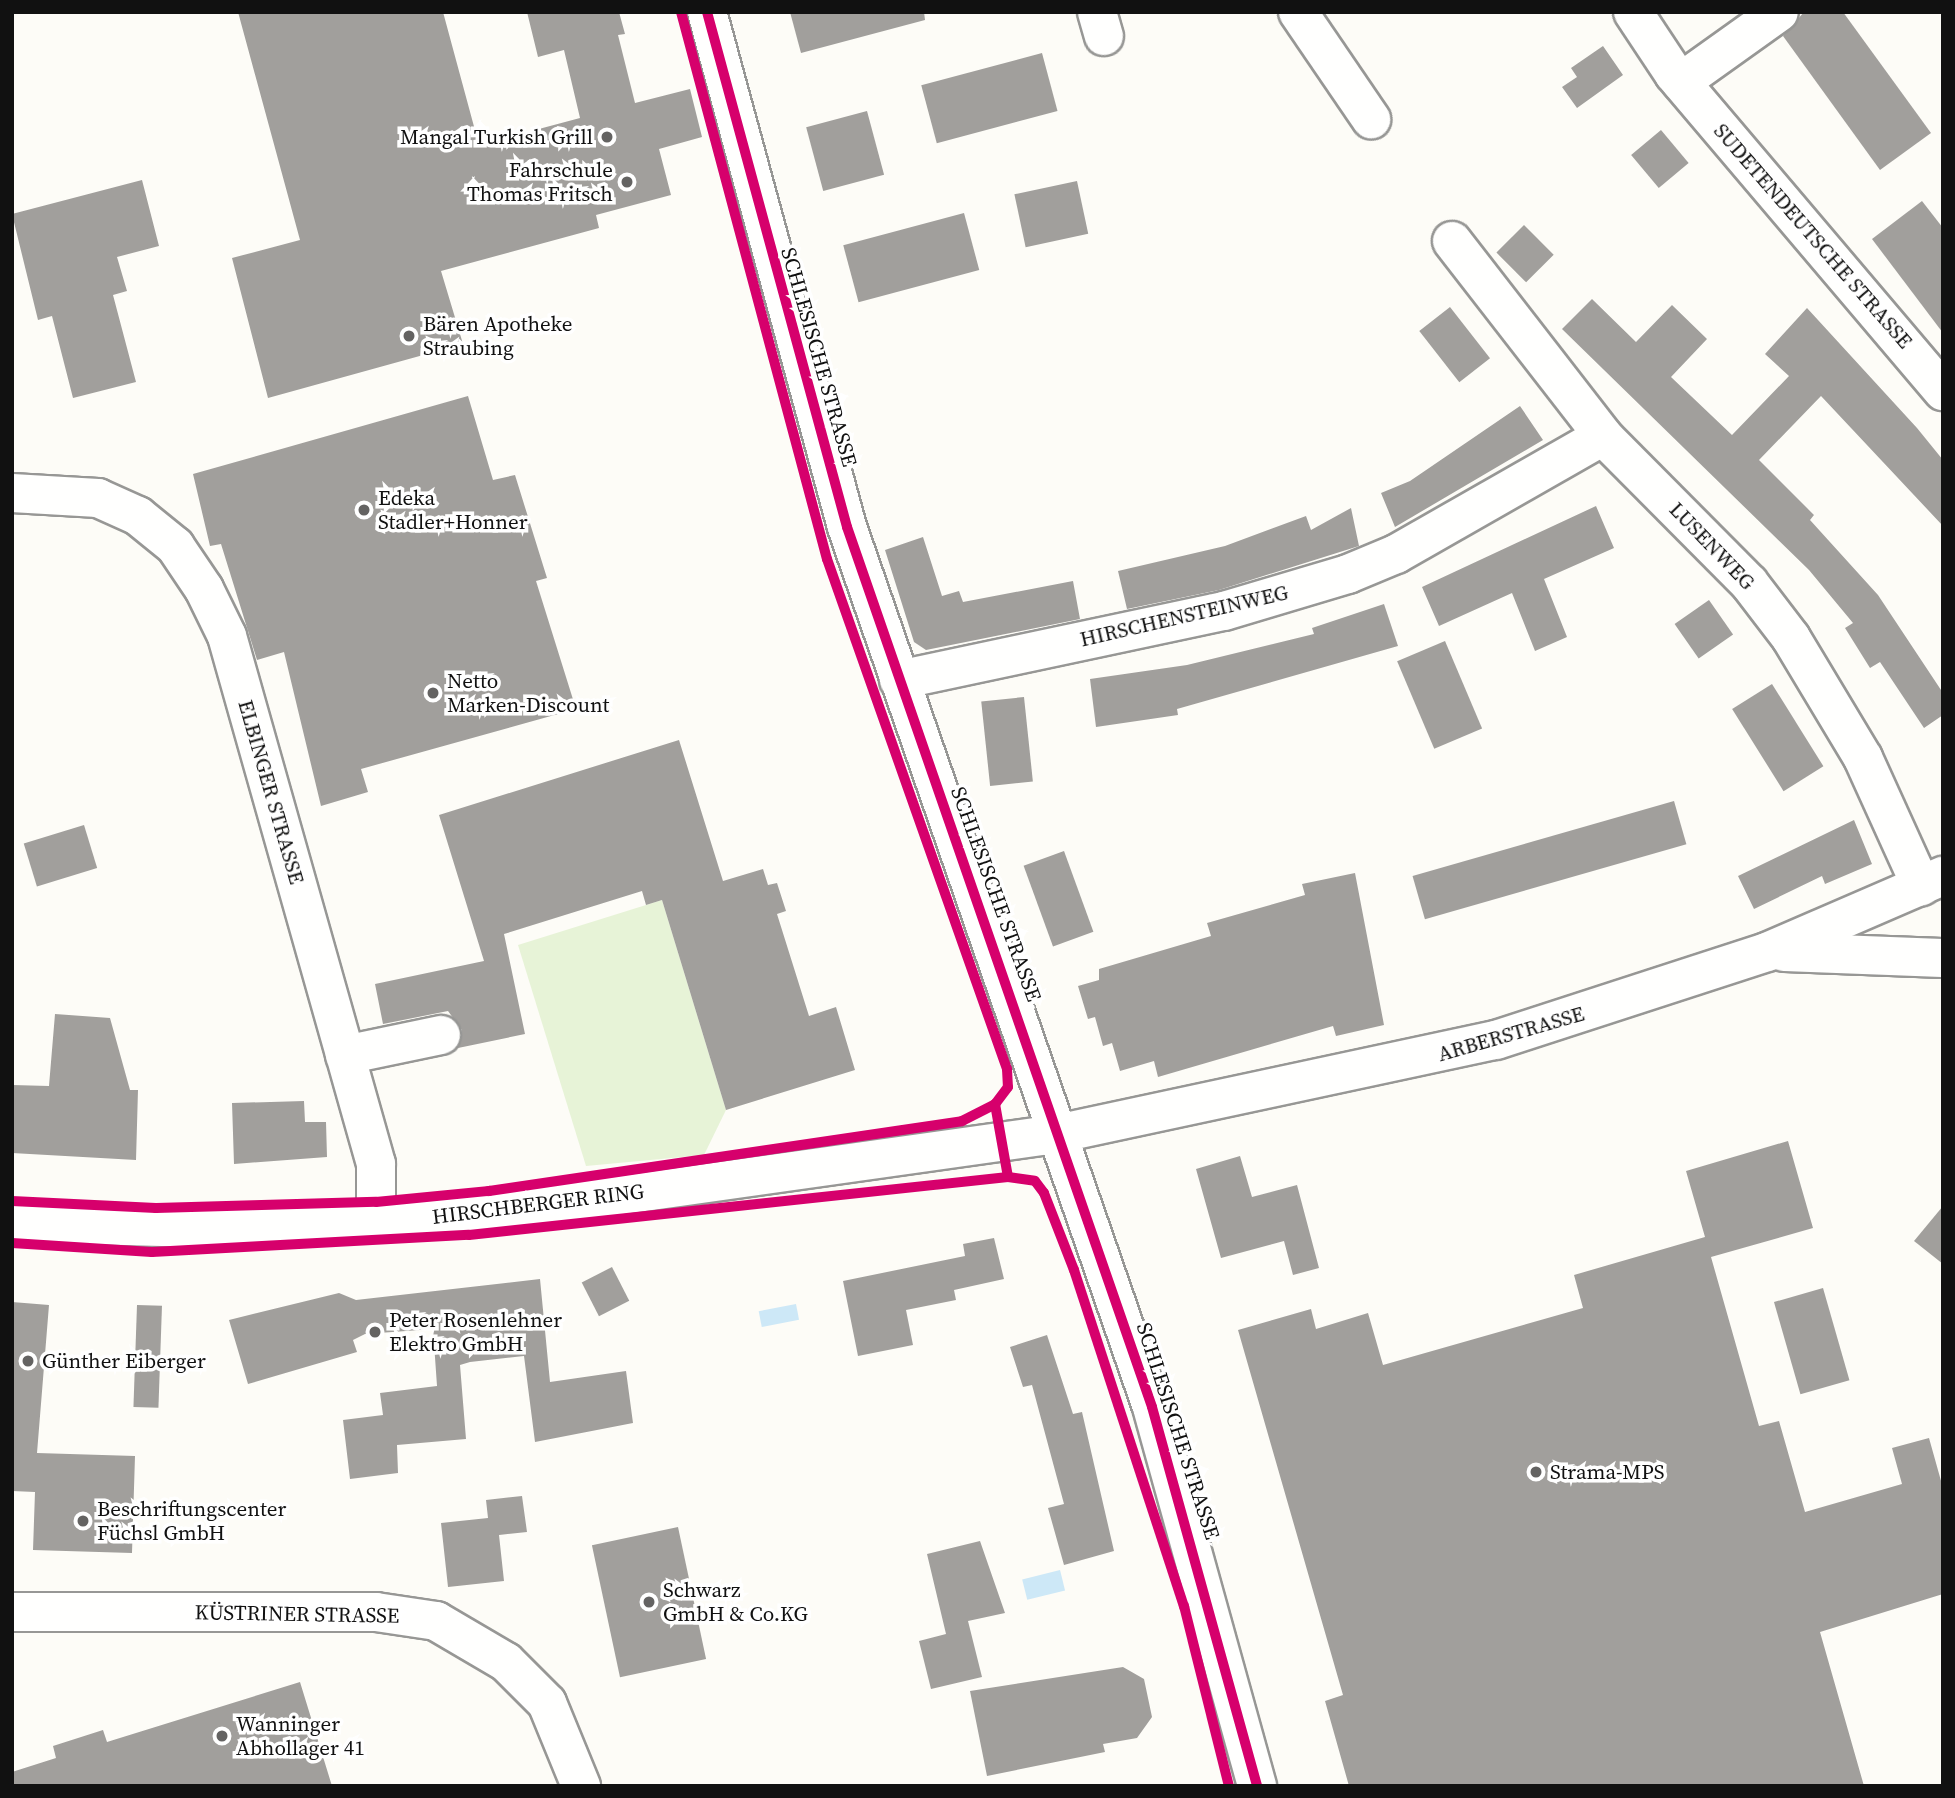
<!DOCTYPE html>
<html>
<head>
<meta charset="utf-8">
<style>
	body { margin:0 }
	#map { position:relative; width:1955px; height:1798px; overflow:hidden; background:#fdfcf7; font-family:"Source Serif 4",serif }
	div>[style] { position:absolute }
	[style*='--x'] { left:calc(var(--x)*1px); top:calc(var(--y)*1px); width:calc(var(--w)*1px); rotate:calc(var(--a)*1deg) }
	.green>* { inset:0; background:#e7f3d7 }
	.water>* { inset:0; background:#cde8f7; transform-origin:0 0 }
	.building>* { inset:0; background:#a19f9c; transform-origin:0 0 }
	.roads { filter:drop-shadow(2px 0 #979795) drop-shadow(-2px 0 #979795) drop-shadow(0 2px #979795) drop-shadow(0 -2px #979795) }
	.minor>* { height:38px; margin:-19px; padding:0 19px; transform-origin:19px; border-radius:19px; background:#fffffe }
	.cycleway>* { height:10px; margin:-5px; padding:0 5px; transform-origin:5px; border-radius:5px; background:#d6006c }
	.dots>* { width:19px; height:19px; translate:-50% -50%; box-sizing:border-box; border:4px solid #fff; border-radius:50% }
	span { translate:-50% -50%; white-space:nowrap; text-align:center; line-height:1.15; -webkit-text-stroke:7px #fff; paint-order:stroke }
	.poi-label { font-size:21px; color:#111 }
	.right { translate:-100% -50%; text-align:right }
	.left { translate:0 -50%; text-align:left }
	.street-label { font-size:21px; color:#111 }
	.frame { position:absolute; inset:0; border:14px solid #111; pointer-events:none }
</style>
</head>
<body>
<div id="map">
	<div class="green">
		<div style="clip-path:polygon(662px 900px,726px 1110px,704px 1155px,586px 1166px,518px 945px)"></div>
	</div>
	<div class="water">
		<div style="left:796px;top:1304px;width:16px;height:38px;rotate:79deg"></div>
		<div style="left:1060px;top:1570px;width:21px;height:39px;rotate:76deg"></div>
	</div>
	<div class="building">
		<div style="clip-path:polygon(238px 12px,443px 12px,479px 145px,580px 118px,564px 50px,538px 57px,527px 12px,619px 12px,625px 34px,618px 35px,635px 103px,690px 89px,702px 137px,659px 149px,671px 195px,596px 215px,599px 228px,441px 271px,463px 344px,268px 398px,232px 258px,300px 240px)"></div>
		<div style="clip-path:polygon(790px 12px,924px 12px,925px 20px,801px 53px)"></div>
		<div style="clip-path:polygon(1804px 12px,1843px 12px,1931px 133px,1880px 170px,1783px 36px)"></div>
		<div style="clip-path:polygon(1603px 46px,1623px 75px,1577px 108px,1562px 87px,1577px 77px,1571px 68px)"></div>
		<div style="left:1042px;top:53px;width:60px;height:125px;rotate:75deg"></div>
		<div style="left:867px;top:111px;width:66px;height:63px;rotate:75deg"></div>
		<div style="left:1661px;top:130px;width:43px;height:39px;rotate:50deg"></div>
		<div style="clip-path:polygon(142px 180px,159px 246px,117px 257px,127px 291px,113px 295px,136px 382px,73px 398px,52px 316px,38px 320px,12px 214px)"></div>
		<div style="left:1077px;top:181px;width:54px;height:64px;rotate:78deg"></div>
		<div style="clip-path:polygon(1922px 201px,1943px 228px,1943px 333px,1872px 239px)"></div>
		<div style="left:964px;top:213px;width:59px;height:125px;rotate:75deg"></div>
		<div style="left:1524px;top:225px;width:42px;height:39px;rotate:45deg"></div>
		<div style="clip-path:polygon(1592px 299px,1636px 342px,1672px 305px,1707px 339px,1671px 377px,1732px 435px,1789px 376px,1765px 354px,1807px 308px,1917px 428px,1943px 460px,1943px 526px,1821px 396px,1759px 460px,1814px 515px,1810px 520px,1878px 595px,1943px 693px,1943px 715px,1924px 728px,1880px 662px,1870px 668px,1845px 628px,1853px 623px,1809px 570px,1562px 329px)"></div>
		<div style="left:1450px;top:307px;width:65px;height:39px;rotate:52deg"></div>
		<div style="clip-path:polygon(468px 396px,493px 480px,515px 475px,547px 578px,536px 581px,576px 709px,361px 769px,368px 792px,321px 806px,284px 652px,257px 660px,221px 544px,210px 546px,193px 474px)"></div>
		<div style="clip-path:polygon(1520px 406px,1543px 440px,1395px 527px,1381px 493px,1410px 481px)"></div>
		<div style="clip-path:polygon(1596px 506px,1614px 548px,1544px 579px,1567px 637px,1535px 651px,1512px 593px,1439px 626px,1422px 587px)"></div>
		<div style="clip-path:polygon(1351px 508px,1359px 546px,1219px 590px,1127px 609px,1118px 571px,1225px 546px,1306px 516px,1311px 530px)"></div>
		<div style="clip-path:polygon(923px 537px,942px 596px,959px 591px,963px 602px,1073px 581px,1080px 619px,926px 650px,914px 642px,885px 550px)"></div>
		<div style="left:1709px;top:600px;width:42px;height:42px;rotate:55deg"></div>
		<div style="clip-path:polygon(1384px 604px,1398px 646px,1177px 709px,1178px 715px,1096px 727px,1090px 679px,1187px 665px,1314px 634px,1312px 628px)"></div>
		<div style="left:1445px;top:641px;width:95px;height:52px;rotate:67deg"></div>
		<div style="left:1772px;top:684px;width:97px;height:47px;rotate:58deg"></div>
		<div style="left:1024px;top:697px;width:85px;height:43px;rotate:84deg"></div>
		<div style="clip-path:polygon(679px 740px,723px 881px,763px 869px,768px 885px,777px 883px,786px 911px,777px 914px,809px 1016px,836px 1007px,855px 1070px,726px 1110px,662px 900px,646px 905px,642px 891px,504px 934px,525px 1034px,458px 1048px,462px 1030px,448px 1011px,383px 1024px,375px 984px,484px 961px,439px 815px)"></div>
		<div style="left:1674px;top:801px;width:45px;height:272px;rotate:74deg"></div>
		<div style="clip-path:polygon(1854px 820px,1872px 864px,1825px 884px,1822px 876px,1754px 909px,1738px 876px)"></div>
		<div style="left:84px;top:825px;width:45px;height:63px;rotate:73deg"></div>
		<div style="left:1064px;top:851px;width:86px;height:43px;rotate:70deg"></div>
		<div style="clip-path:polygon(1355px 873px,1384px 1025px,1336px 1036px,1333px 1026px,1158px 1077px,1154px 1061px,1120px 1071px,1112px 1043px,1103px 1046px,1095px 1017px,1088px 1019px,1078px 986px,1099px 980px,1099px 969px,1211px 936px,1207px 923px,1305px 895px,1302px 884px)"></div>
		<div style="clip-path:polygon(55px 1014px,110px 1018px,130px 1090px,138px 1090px,136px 1160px,12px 1153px,12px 1085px,49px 1086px)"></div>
		<div style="clip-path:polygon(304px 1101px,305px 1122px,326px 1122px,327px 1157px,234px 1164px,232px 1103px)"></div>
		<div style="clip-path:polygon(1788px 1141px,1813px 1228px,1711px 1257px,1759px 1426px,1779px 1421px,1805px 1512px,1902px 1484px,1892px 1448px,1929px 1438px,1943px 1488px,1943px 1594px,1820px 1632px,1864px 1786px,1349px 1786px,1325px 1701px,1343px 1695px,1238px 1330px,1311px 1309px,1316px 1329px,1368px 1313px,1383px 1365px,1583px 1308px,1574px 1275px,1705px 1237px,1686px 1171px)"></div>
		<div style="clip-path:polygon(1240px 1156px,1252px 1197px,1297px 1185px,1319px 1268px,1293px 1275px,1284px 1241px,1221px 1258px,1196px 1169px)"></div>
		<div style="clip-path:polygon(1943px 1206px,1943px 1264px,1914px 1241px)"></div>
		<div style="clip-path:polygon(994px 1238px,1004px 1279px,954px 1290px,956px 1300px,906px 1310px,913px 1345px,858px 1356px,843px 1281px,965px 1256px,963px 1244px)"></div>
		<div style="left:612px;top:1267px;width:38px;height:34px;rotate:63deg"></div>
		<div style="clip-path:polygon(540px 1279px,550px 1382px,626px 1371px,633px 1423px,535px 1442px,524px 1356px,470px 1362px,460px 1365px,466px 1439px,397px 1445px,398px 1473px,350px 1479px,343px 1420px,383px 1415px,380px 1393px,437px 1386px,433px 1329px,365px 1334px,353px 1340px,357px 1352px,248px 1384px,229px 1320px,339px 1293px,356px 1300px)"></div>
		<div style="left:1823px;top:1288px;width:96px;height:51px;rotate:74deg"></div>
		<div style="clip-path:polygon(12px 1302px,49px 1305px,37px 1453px,135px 1456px,132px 1553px,33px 1550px,35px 1492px,12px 1491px)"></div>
		<div style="left:137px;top:1305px;width:25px;height:102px;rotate:2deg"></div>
		<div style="clip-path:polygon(1047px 1335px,1073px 1414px,1082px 1412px,1114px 1551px,1064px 1565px,1048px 1508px,1064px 1504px,1032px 1385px,1023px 1387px,1010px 1347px)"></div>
		<div style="clip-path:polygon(522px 1496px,527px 1532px,499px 1535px,504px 1581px,448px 1587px,441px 1523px,488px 1518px,486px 1500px)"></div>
		<div style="left:678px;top:1527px;width:135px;height:88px;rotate:78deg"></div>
		<div style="clip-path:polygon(980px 1541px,1005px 1613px,968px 1621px,982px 1677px,931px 1689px,919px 1641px,946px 1634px,927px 1554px)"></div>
		<div style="clip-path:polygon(1123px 1667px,1144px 1679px,1152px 1717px,1137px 1738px,1103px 1744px,1105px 1752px,987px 1776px,970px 1691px)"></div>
		<div style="clip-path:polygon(300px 1682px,332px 1786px,12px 1786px,12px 1772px,56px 1758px,53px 1746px,103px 1730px,107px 1742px)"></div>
	</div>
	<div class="roads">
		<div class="minor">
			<div style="--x:707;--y:12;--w:534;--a:74.79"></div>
			<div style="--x:847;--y:527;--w:931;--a:70.88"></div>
			<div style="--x:1152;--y:1407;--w:393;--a:74.5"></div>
			<div style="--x:1097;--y:12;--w:25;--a:74"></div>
			<div style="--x:1298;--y:12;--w:130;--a:55.7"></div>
			<div style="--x:1633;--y:12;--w:74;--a:56.5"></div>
			<div style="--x:1674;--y:74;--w:416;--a:49.7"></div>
			<div style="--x:1681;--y:82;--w:120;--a:-35.5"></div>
			<div style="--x:1452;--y:241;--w:247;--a:52.2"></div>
			<div style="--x:1603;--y:436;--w:207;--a:45.2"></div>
			<div style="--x:1749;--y:583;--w:69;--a:52.6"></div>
			<div style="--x:1791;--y:638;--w:140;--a:59"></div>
			<div style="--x:1863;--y:758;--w:141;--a:65.6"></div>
			<div style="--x:12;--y:493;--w:86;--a:3.3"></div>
			<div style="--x:98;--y:498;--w:44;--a:24.2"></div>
			<div style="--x:138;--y:516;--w:48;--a:39"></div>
			<div style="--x:175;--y:546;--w:52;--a:56"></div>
			<div style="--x:204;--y:589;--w:52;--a:63.9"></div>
			<div style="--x:227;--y:636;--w:549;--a:74.24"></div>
			<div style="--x:376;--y:1164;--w:58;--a:90"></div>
			<div style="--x:899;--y:680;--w:332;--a:-12"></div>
			<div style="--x:1224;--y:611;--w:129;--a:-16.6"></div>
			<div style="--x:1348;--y:574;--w:52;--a:-22.6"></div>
			<div style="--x:1396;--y:554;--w:238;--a:-29.7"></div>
			<div style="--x:1784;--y:952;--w:159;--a:2.2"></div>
			<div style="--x:345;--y:1055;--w:98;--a:-11.8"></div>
			<div style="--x:12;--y:1223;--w:225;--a:1.5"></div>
			<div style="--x:237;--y:1229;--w:139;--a:-2.9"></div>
			<div style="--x:376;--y:1222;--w:240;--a:-6.2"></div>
			<div style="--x:615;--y:1196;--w:450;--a:-8"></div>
			<div style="--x:1061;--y:1133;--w:445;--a:-12.1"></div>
			<div style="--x:1496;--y:1040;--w:285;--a:-18"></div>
			<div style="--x:1767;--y:952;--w:192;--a:-23.4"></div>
			<div style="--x:12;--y:1612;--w:364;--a:0"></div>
			<div style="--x:376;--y:1612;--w:61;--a:8.5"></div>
			<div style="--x:436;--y:1621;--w:81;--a:30.4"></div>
			<div style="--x:506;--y:1662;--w:58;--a:45"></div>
			<div style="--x:547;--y:1703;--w:90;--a:67.7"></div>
		</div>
	</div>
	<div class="cycleway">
		<div style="--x:681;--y:12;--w:566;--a:75.06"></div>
		<div style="--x:827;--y:559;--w:541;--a:70.56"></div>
		<div style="--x:1007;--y:1069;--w:18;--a:87"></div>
		<div style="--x:1008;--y:1087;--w:21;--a:127"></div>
		<div style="--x:995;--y:1104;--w:74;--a:79.9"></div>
		<div style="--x:1008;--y:1177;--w:27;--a:8"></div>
		<div style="--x:1035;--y:1181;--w:15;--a:53"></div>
		<div style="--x:1044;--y:1193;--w:83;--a:68.7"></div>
		<div style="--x:1074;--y:1270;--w:354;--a:71.9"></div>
		<div style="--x:1184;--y:1606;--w:186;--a:76"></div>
		<div style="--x:707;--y:12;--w:534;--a:74.79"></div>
		<div style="--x:847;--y:527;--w:931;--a:70.88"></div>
		<div style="--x:1152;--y:1407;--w:393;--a:74.5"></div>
		<div style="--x:12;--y:1201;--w:144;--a:2.8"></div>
		<div style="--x:156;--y:1208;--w:220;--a:-1.6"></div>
		<div style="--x:376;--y:1202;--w:114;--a:-5.6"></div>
		<div style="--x:489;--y:1191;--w:478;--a:-8.4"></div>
		<div style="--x:962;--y:1121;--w:37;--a:-27"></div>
		<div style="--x:12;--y:1243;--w:140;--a:3.7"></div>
		<div style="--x:152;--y:1252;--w:317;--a:-3.1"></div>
		<div style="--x:469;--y:1235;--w:542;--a:-6.14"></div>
	</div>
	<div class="dots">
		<div style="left:607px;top:137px;background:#646362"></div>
		<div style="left:627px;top:182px;background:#646362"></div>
		<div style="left:409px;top:336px;background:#646362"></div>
		<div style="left:364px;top:510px;background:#646362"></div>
		<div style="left:433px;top:693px;background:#646362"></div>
		<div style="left:375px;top:1332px;background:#646362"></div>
		<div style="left:28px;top:1361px;background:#646362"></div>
		<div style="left:1536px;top:1472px;background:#646362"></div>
		<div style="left:83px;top:1521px;background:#646362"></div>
		<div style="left:649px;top:1602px;background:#646362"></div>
		<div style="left:222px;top:1736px;background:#646362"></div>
	</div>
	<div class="poi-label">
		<span class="right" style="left:593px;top:137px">Mangal Turkish Grill</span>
		<span class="right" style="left:613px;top:182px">Fahrschule<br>Thomas Fritsch</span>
		<span class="left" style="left:423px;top:336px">Bären Apotheke<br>Straubing</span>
		<span class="left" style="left:378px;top:510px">Edeka<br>Stadler+Honner</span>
		<span class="left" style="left:447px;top:693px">Netto<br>Marken-Discount</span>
		<span class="left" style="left:389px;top:1332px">Peter Rosenlehner<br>Elektro GmbH</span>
		<span class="left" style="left:42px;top:1361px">Günther Eiberger</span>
		<span class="left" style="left:1550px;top:1472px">Strama-MPS</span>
		<span class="left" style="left:97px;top:1521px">Beschriftungscenter<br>Füchsl GmbH</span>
		<span class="left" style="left:663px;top:1602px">Schwarz<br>GmbH &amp; Co.KG</span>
		<span class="left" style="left:236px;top:1736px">Wanninger<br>Abhollager 41</span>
	</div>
	<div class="street-label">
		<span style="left:1813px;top:236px;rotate:49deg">SUDETENDEUTSCHE STRASSE</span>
		<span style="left:819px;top:357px;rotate:74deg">SCHLESISCHE STRASSE</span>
		<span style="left:1712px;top:546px;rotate:46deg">LUSENWEG</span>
		<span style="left:1184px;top:616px;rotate:-13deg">HIRSCHENSTEINWEG</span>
		<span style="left:271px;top:792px;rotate:74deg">ELBINGER STRASSE</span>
		<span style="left:996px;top:894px;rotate:70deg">SCHLESISCHE STRASSE</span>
		<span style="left:1511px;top:1034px;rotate:-16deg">ARBERSTRASSE</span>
		<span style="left:538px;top:1204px;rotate:-7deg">HIRSCHBERGER RING</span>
		<span style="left:1178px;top:1431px;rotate:72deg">SCHLESISCHE STRASSE</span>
		<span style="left:297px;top:1614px;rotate:1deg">KÜSTRINER STRASSE</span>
	</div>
	<div class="frame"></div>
</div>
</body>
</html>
